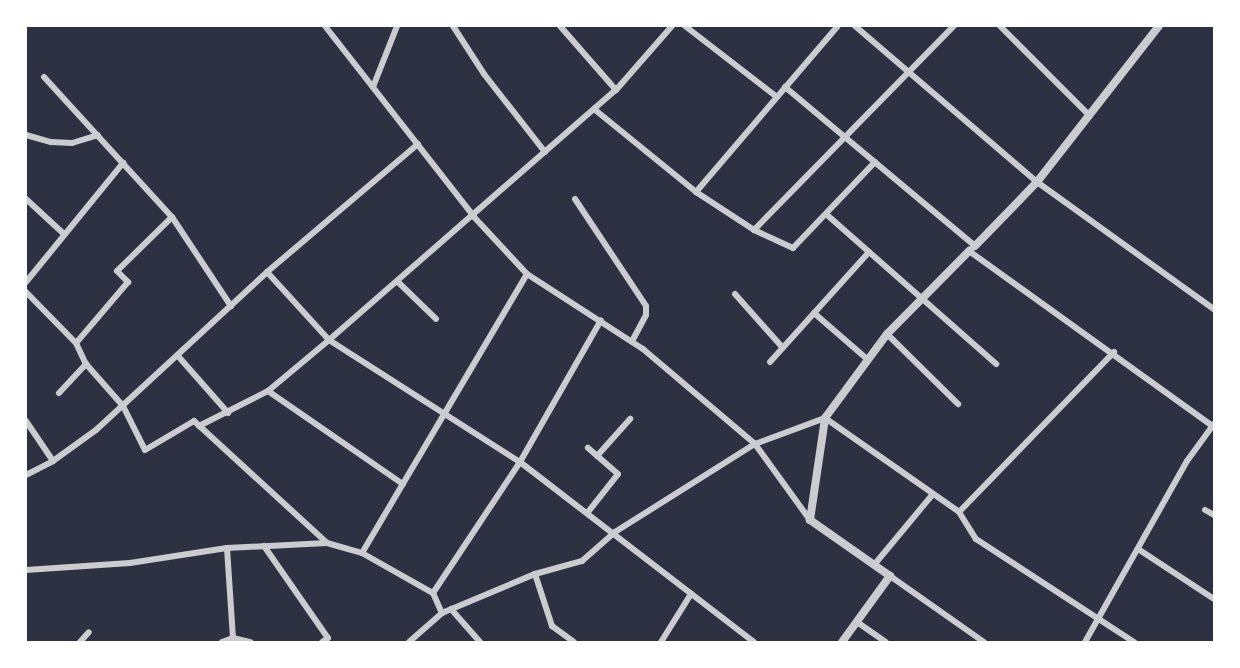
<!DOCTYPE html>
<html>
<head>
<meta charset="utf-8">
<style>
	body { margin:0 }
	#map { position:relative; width:1240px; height:668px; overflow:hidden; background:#2d3142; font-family:"Exo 2",sans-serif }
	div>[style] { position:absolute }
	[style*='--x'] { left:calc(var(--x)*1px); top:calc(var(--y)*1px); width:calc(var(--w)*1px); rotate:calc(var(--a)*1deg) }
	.minor>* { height:6px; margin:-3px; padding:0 3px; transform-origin:3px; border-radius:3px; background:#caccd0 }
	.tertiary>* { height:8px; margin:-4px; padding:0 4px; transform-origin:4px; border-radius:4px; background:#caccd0 }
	span { translate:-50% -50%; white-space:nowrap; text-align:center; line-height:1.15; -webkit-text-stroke:6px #fff; paint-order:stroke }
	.frame { position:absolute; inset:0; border:27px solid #fff; pointer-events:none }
</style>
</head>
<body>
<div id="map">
	<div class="minor">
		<div style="--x:325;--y:26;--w:242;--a:52"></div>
		<div style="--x:474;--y:217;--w:78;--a:47.1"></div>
		<div style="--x:527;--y:274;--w:138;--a:32.9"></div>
		<div style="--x:643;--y:349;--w:147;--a:40.3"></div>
		<div style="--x:755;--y:444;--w:94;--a:54.1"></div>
		<div style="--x:453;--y:26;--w:57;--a:57.1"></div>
		<div style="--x:484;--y:74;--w:99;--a:52"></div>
		<div style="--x:560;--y:26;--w:85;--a:48.8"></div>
		<div style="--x:685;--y:26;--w:116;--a:37.7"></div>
		<div style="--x:855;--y:26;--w:240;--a:40.6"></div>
		<div style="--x:1037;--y:182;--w:218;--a:35.7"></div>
		<div style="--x:1000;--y:26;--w:127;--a:45"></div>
		<div style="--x:44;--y:77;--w:190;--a:47.6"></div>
		<div style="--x:172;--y:217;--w:107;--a:56.5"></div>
		<div style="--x:373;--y:87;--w:66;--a:-68.5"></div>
		<div style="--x:785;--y:87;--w:248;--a:39.9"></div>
		<div style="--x:975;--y:246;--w:8;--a:140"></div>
		<div style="--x:969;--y:251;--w:302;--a:35.7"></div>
		<div style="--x:594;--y:109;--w:132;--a:39.1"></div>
		<div style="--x:696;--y:192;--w:69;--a:33.2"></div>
		<div style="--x:754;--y:230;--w:43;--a:24.8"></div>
		<div style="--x:793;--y:248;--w:119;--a:-46.4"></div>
		<div style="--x:26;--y:135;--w:26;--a:16"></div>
		<div style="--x:51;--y:142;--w:21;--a:3"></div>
		<div style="--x:72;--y:143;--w:27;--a:-17"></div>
		<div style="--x:696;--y:192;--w:218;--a:-49.5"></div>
		<div style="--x:26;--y:199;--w:52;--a:42.6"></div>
		<div style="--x:575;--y:199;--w:128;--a:56.4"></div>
		<div style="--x:646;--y:306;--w:9;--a:90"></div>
		<div style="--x:646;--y:315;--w:30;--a:118"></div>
		<div style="--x:826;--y:214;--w:227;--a:41.4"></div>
		<div style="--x:172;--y:217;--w:77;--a:135.5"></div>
		<div style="--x:117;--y:271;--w:16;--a:45"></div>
		<div style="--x:128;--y:282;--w:80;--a:130.4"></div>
		<div style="--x:76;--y:343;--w:23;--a:65"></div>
		<div style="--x:86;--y:364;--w:56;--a:48.6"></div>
		<div style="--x:123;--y:406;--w:49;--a:63.4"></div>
		<div style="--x:145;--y:450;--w:57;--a:-30.6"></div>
		<div style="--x:194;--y:421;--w:180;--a:42.5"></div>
		<div style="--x:754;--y:230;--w:286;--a:-45.6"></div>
		<div style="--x:267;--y:272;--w:92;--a:47.6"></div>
		<div style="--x:329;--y:340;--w:227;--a:32.6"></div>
		<div style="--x:520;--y:462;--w:295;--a:37.6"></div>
		<div style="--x:26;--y:282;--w:154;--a:-50.8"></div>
		<div style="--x:398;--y:282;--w:53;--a:44.2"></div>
		<div style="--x:26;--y:292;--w:71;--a:45.6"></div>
		<div style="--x:735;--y:294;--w:72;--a:48.4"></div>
		<div style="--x:814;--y:313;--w:69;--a:40.9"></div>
		<div style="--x:887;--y:334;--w:100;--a:44.6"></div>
		<div style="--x:178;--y:356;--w:76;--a:48.7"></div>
		<div style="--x:770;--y:362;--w:148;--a:-48"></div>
		<div style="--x:268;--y:391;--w:164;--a:34.6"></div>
		<div style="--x:59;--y:393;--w:40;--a:-47"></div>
		<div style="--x:26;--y:421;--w:48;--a:56"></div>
		<div style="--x:199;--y:426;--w:77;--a:-26.9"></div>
		<div style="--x:268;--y:391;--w:80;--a:-39.9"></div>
		<div style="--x:329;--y:340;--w:381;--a:-41.1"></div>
		<div style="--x:616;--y:90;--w:85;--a:-48.8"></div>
		<div style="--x:597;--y:456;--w:50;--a:-48.3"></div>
		<div style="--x:26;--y:475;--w:30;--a:-27"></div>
		<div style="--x:53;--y:461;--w:53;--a:-35.8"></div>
		<div style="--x:96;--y:430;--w:233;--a:-42.7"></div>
		<div style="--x:267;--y:272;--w:198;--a:-40.3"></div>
		<div style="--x:1205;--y:510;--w:10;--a:29"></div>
		<div style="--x:588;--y:512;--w:48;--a:-51.7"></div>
		<div style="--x:618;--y:474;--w:40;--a:-139"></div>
		<div style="--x:959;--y:512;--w:223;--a:-45.9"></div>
		<div style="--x:264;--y:546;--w:112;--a:55.2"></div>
		<div style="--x:328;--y:638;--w:7;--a:146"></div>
		<div style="--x:227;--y:548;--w:90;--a:86.2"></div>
		<div style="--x:1138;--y:549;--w:91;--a:33.3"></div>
		<div style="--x:362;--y:553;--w:324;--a:-59.4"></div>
		<div style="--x:874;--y:565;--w:92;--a:-50.3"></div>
		<div style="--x:26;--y:570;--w:104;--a:-3.9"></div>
		<div style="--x:130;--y:563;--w:98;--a:-8.8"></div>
		<div style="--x:227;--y:548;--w:100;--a:-2.9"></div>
		<div style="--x:327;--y:543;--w:36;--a:16"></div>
		<div style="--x:362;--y:553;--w:81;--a:29.4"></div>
		<div style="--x:433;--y:593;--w:22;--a:66"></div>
		<div style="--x:535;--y:574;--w:55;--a:71.9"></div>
		<div style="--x:552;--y:626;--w:27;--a:36"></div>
		<div style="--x:890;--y:576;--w:115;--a:35.1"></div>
		<div style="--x:433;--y:593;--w:157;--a:-56.4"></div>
		<div style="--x:520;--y:462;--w:163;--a:-60.3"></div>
		<div style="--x:451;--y:609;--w:44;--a:48.7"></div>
		<div style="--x:857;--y:622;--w:35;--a:35"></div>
		<div style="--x:80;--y:642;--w:13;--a:-48"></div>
		<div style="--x:222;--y:642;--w:12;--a:-20"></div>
		<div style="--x:233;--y:638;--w:18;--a:13"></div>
		<div style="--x:409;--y:642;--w:44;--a:-41.3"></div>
		<div style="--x:442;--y:613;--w:101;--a:-22.8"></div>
		<div style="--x:535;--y:574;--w:49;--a:-15.5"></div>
		<div style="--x:582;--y:561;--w:44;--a:-41.3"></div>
		<div style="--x:615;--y:532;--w:165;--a:-32.2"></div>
		<div style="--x:755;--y:444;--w:75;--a:-20.4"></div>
		<div style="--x:825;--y:418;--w:164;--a:35"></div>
		<div style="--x:959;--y:512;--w:32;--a:58"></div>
		<div style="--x:976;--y:539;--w:189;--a:33.1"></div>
		<div style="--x:661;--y:642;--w:57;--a:-58"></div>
		<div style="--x:1085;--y:642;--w:208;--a:-60.6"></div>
		<div style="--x:1187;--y:461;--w:46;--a:-53.9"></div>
	</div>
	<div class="tertiary">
		<div style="--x:975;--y:246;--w:89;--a:-45.9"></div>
		<div style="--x:1037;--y:182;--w:198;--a:-52"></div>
		<div style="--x:842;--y:642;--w:82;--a:-54"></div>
		<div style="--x:890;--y:576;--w:98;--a:-145"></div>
		<div style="--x:810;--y:520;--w:103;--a:-81.6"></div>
		<div style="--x:825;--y:418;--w:104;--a:-53.6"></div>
		<div style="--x:887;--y:334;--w:117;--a:-45.3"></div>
	</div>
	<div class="frame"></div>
</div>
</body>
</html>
